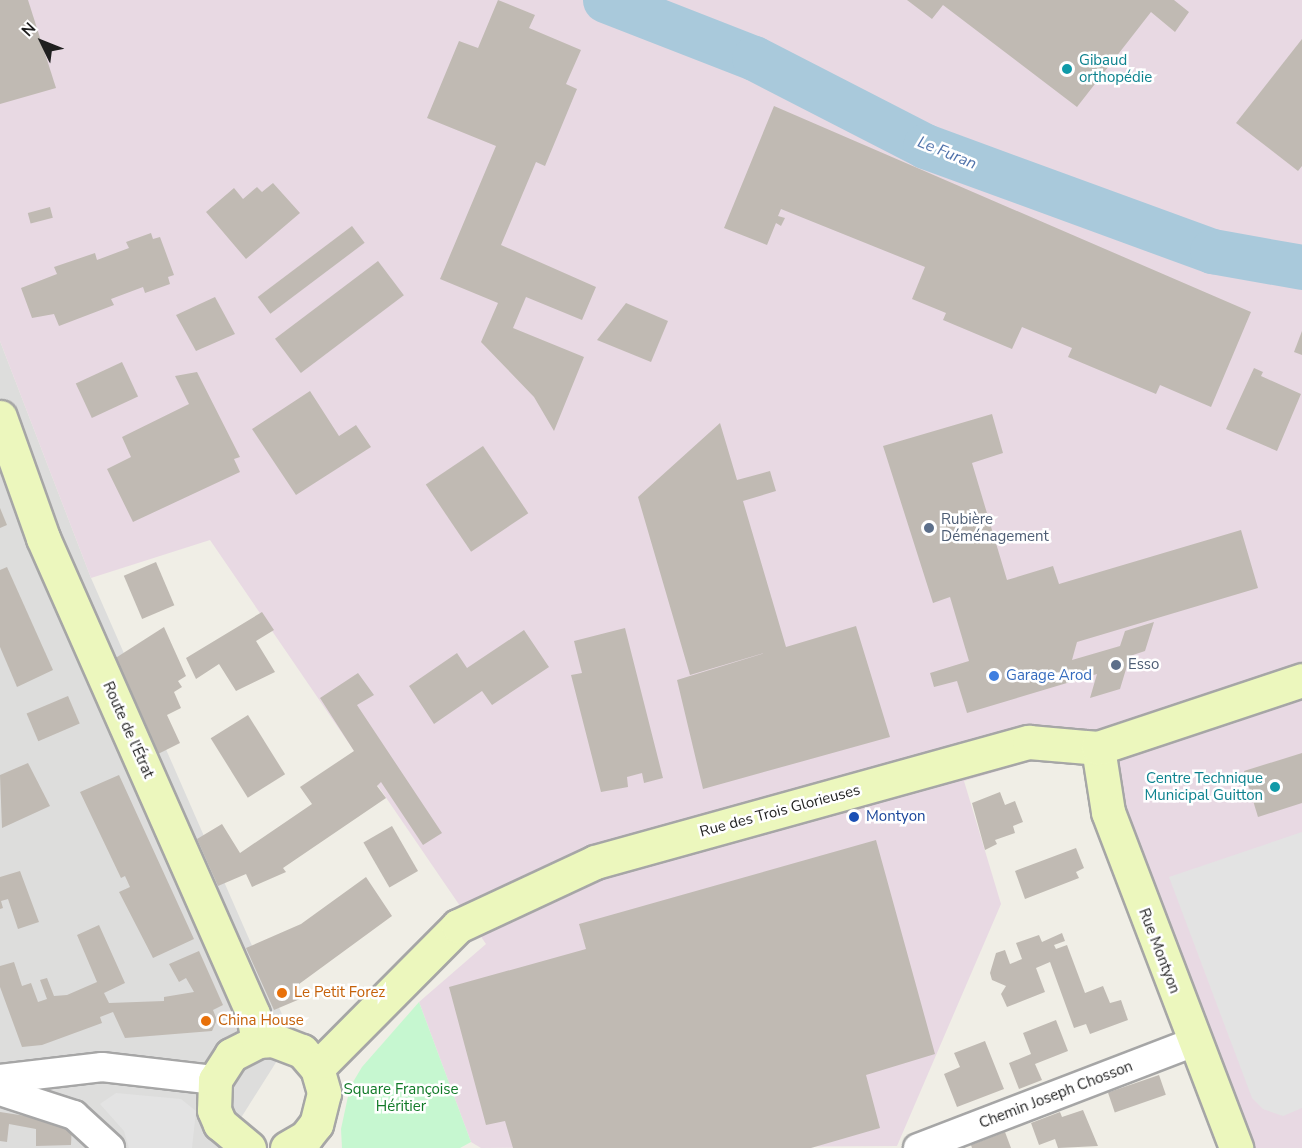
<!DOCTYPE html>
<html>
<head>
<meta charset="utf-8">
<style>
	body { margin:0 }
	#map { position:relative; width:1302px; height:1148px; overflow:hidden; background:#f0eee6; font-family:"Nunito Sans",sans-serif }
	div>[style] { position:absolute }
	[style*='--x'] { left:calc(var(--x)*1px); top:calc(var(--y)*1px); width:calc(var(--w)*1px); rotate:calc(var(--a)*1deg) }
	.residential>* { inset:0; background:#dddddc }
	.industrial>* { inset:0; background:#e8d9e3 }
	.park>* { inset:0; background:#c6f7d0 }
	.parking>* { inset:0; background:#e3e3e3 }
	.river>* { height:45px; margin:-22.5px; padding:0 22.5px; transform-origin:22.5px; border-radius:22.5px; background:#a9c9db }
	.building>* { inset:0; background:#c0bab3; transform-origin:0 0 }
	.roads { filter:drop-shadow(2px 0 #a6a6a6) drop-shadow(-2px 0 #a6a6a6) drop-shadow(0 2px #a6a6a6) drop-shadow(0 -2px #a6a6a6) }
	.street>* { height:28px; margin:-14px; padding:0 14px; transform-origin:14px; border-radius:14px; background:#fff }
	.secondary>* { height:33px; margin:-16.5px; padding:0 16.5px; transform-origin:16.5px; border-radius:16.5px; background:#ecf7bd }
	.dots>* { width:16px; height:16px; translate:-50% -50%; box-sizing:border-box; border:3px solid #fff; border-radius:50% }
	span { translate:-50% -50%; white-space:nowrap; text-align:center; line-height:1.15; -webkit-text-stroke:5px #fff; paint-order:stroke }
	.culture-label { font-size:15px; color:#0d838f }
	.left { translate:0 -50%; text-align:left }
	.right { translate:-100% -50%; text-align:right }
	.service-label { font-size:15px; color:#4e5e75 }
	.shop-label { font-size:15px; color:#366cbe }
	.street-label { font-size:15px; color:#1f1f1f }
	.transit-label { font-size:15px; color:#164399 }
	.food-label { font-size:15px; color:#c56008 }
	.park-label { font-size:15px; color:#117a28 }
	.water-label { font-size:16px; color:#5072ab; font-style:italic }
	.north { position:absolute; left:12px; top:12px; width:60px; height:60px; -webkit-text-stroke:4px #fff; paint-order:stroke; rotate:313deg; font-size:16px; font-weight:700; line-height:24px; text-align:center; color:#1f1f1f }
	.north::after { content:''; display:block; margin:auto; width:21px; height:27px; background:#1f1f1f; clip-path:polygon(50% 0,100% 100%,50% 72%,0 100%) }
</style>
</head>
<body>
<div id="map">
	<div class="residential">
		<div style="clip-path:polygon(0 341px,91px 578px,292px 1037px,222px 1148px,0 1148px)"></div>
	</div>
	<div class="industrial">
		<div style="clip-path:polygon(0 0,1302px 0,1302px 1148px,1250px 1148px,1090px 744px,964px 781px,1001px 904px,897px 1146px,481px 1148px,471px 1142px,419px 1002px,486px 944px,210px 540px,91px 578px,0 341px)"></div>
	</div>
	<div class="park">
		<div style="clip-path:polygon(419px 1002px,471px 1142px,460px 1148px,342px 1148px,341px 1129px,350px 1087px,362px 1067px)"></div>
	</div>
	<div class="parking">
		<div style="clip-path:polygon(1302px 832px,1302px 1108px,1283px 1116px,1263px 1109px,1252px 1098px,1169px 877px)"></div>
		<div style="clip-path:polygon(116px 1093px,181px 1099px,196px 1111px,192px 1148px,129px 1148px,124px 1131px,100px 1104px)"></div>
	</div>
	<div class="river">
		<div style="--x:605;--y:0;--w:160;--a:21.3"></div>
		<div style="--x:754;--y:58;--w:192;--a:27.2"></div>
		<div style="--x:925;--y:146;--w:306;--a:20.1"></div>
		<div style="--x:1212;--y:251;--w:91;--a:10.1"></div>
	</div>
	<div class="building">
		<div style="clip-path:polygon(0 0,28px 0,56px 88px,0 104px)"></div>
		<div style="clip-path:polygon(498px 0,535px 15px,529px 28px,581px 50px,566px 84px,577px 89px,545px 166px,536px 162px,501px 245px,596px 287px,582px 320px,526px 297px,513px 328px,584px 357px,554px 431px,534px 397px,481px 342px,498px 303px,440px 279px,496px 146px,427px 118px,459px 41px,478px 48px)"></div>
		<div style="clip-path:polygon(907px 0,1174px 0,1189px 12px,1175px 32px,1151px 12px,1077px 107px,943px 5px,932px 19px)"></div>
		<div style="clip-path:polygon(1302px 39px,1302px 166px,1298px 171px,1236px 123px)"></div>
		<div style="clip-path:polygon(774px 106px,1251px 312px,1211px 407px,1160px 385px,1156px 394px,1068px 357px,1072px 348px,1022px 327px,1012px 349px,943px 320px,946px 313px,912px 299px,925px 267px,781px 209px,778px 216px,785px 218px,781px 226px,776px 223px,767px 245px,724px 228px)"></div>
		<div style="clip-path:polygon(273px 183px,300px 213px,246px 259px,206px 212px,234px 188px,243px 199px,257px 187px,262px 192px)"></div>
		<div style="left:50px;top:207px;width:11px;height:23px;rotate:75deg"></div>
		<div style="left:352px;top:226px;width:21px;height:118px;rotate:53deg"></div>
		<div style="clip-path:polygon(151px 233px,153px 239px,160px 237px,174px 275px,168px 277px,170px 284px,145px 293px,143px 287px,111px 299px,114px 305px,59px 326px,54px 314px,32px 318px,21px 288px,57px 274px,54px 267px,95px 253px,97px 260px,129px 248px,126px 242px)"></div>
		<div style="left:378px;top:261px;width:43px;height:129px;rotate:53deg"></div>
		<div style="clip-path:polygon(215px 297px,235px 334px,196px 351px,176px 315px)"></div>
		<div style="clip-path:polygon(626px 303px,668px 321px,651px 362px,597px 340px)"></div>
		<div style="clip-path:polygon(1302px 331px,1302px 355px,1294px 352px)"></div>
		<div style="left:122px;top:362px;width:38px;height:51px;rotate:65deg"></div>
		<div style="clip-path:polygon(1254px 368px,1263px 372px,1261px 376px,1301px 394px,1277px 451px,1226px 429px)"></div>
		<div style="clip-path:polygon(197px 372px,240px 457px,234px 459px,240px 472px,133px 522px,107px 469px,131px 457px,122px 437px,189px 404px,175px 376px)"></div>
		<div style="clip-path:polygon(310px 391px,339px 436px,356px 425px,371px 447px,296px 495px,252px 429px)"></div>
		<div style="clip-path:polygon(992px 414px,1003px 453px,972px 463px,1007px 580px,1053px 566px,1059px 584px,1241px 530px,1258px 588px,1077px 642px,1072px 660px,1120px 646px,1125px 631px,1154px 622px,1145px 651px,1130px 656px,1120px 689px,1090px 698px,1097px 674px,967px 713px,957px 681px,934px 687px,930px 673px,969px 661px,950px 597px,933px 603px,883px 446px)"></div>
		<div style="clip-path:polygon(720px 423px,737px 480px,770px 471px,776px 491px,743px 501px,786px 647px,856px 626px,890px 737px,703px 789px,677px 680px,771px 651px,690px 675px,638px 497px)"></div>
		<div style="left:483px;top:446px;width:81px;height:69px;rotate:56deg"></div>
		<div style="clip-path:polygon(0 508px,7px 525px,0 528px)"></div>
		<div style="left:156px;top:562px;width:47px;height:35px;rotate:67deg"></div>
		<div style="clip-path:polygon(7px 567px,53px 670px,17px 687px,0 647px,0 570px)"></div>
		<div style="clip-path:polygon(262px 612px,274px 630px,256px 641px,275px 672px,236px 691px,219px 664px,196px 679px,186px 658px)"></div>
		<div style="clip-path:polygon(164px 627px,186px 676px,178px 681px,182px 687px,174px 692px,181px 708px,167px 715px,180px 743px,158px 754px,114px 659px)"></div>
		<div style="clip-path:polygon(625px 628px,663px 778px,644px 783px,642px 773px,627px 777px,628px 787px,601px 792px,571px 675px,582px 673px,574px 641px)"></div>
		<div style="clip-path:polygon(524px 630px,549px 667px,492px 705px,482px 691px,434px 724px,409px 686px,457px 653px,467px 668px)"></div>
		<div style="clip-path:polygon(358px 673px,374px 695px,357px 705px,442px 833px,423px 845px,381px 782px,377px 786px,386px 798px,283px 868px,286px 872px,252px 887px,246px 874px,218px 886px,197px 839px,222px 824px,240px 853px,312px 804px,300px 787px,354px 751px,320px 698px)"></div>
		<div style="left:68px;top:696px;width:30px;height:45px;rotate:67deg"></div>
		<div style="left:248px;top:715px;width:70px;height:44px;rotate:58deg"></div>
		<div style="clip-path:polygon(1302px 753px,1302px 803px,1258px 817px,1244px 771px)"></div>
		<div style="clip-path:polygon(28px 763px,50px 806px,2px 828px,0 775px)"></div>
		<div style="clip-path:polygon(119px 775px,194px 939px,153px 958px,119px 892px,130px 887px,125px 876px,121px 878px,80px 792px)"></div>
		<div style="clip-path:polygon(1000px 792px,1005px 805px,1015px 801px,1023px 822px,1013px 826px,1015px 833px,995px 840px,997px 844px,985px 850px,972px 803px)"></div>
		<div style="left:392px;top:826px;width:52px;height:33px;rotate:60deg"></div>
		<div style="clip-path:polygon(876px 840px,935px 1054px,866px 1075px,880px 1128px,811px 1148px,513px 1148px,505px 1121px,486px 1125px,449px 987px,586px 949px,579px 924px)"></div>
		<div style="clip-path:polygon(1076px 848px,1084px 868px,1076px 872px,1079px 878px,1025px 899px,1015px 871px)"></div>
		<div style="clip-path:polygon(20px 871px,39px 922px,18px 929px,8px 899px,1px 901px,3px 908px,0 909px,0 877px)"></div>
		<div style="clip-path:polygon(366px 877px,392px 916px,295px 987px,300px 999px,274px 1010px,246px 948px,301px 924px)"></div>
		<div style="clip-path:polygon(99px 925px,125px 983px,104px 993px,109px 1003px,164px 1001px,164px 997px,194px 992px,186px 978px,179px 982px,169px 964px,199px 951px,223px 1005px,213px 1010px,217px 1020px,212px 1031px,125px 1038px,113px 1012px,100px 1017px,102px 1023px,42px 1045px,22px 1047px,0 987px,0 966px,14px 962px,22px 986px,31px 983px,38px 1002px,47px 999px,40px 980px,47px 978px,54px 996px,67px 995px,97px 982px,77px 935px)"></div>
		<div style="clip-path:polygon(1062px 933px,1065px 941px,1054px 945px,1056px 949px,1067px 945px,1085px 993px,1103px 986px,1110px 1003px,1121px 1000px,1128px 1020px,1090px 1034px,1086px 1024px,1074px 1028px,1050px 962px,1036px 968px,1045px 992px,1007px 1007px,1001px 994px,1006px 986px,992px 980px,990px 973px,996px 953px,1005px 950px,1010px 964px,1022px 959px,1016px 943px,1039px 935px,1042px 942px)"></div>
		<div style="clip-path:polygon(1056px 1020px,1068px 1051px,1035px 1064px,1042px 1080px,1019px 1089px,1009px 1063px,1031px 1054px,1023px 1033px)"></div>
		<div style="clip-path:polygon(985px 1041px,1004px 1089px,957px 1107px,944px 1074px,960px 1067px,954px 1053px)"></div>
		<div style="left:1159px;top:1075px;width:21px;height:54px;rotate:71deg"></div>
		<div style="clip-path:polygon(1083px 1110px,1098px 1146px,1058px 1148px,1055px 1139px,1039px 1145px,1031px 1123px,1060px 1112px,1062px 1117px)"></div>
		<div style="clip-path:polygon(0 1112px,72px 1123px,71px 1145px,36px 1146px,36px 1129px,9px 1124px,7px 1142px,0 1141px)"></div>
		<div style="clip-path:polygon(1005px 1132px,1011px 1148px,972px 1148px,971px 1145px)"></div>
	</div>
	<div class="roads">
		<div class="street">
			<div style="--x:0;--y:1079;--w:103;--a:-6.7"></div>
			<div style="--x:102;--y:1067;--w:114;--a:6.6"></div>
			<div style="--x:0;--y:1091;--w:78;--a:18"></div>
			<div style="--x:74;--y:1115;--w:49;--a:42.5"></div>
			<div style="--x:918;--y:1148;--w:296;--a:-21"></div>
		</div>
		<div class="secondary">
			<div style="--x:0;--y:417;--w:128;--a:70.4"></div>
			<div style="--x:43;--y:538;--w:520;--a:66.19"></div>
			<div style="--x:253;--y:1014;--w:27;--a:80"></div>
			<div style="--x:1098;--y:748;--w:65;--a:81.1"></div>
			<div style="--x:1108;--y:812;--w:360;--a:69.1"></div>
			<div style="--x:317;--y:1068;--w:200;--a:-45.2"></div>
			<div style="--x:458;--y:926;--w:151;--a:-25"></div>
			<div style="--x:595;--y:862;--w:450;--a:-15.5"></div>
			<div style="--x:1029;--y:742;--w:69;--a:5"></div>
			<div style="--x:1098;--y:748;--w:215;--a:-18.4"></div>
			<div style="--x:249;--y:1148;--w:38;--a:-140"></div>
			<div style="--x:220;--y:1124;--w:15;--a:-113"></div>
			<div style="--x:214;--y:1110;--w:30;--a:-88"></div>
			<div style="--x:215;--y:1080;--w:30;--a:-57"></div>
			<div style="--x:231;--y:1055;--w:30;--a:-27"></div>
			<div style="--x:258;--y:1041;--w:15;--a:-4"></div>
			<div style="--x:273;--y:1040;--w:31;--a:21"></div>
			<div style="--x:302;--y:1051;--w:23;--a:49"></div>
			<div style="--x:317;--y:1068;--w:26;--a:74"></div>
			<div style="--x:324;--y:1093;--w:32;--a:104"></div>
			<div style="--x:316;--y:1124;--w:16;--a:128"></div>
			<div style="--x:306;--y:1137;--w:22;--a:150"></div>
		</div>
	</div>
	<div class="dots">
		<div style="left:1067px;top:69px;background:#0f9aa8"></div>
		<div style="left:929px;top:528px;background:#5c6f8a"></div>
		<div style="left:1116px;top:665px;background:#5c6f8a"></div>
		<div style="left:994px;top:676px;background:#3f7fe0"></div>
		<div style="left:1275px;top:787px;background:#0f9aa8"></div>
		<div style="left:854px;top:817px;background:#1a4fb4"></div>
		<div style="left:282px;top:993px;background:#e8710a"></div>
		<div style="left:206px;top:1021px;background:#e8710a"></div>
	</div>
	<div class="culture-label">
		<span class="left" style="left:1079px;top:69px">Gibaud<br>orthopédie</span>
		<span class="right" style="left:1263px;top:787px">Centre Technique<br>Municipal Guitton</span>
	</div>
	<div class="service-label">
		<span class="left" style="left:941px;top:528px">Rubière<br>Déménagement</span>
		<span class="left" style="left:1128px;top:665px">Esso</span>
	</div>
	<div class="shop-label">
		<span class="left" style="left:1006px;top:676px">Garage Arod</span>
	</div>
	<div class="street-label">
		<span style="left:128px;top:730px;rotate:66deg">Route de l'Étrat</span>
		<span style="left:780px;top:811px;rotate:-15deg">Rue des Trois Glorieuses</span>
		<span style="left:1159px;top:951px;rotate:69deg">Rue Montyon</span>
		<span style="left:1056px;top:1095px;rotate:-21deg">Chemin Joseph Chosson</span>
	</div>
	<div class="transit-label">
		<span class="left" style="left:866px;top:817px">Montyon</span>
	</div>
	<div class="food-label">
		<span class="left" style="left:294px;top:993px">Le Petit Forez</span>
		<span class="left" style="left:218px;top:1021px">China House</span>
	</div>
	<div class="park-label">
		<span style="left:401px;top:1098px">Square Françoise<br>Héritier</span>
	</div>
	<div class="water-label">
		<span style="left:947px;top:153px;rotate:22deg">Le Furan</span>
	</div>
	<div class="north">N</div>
</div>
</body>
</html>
